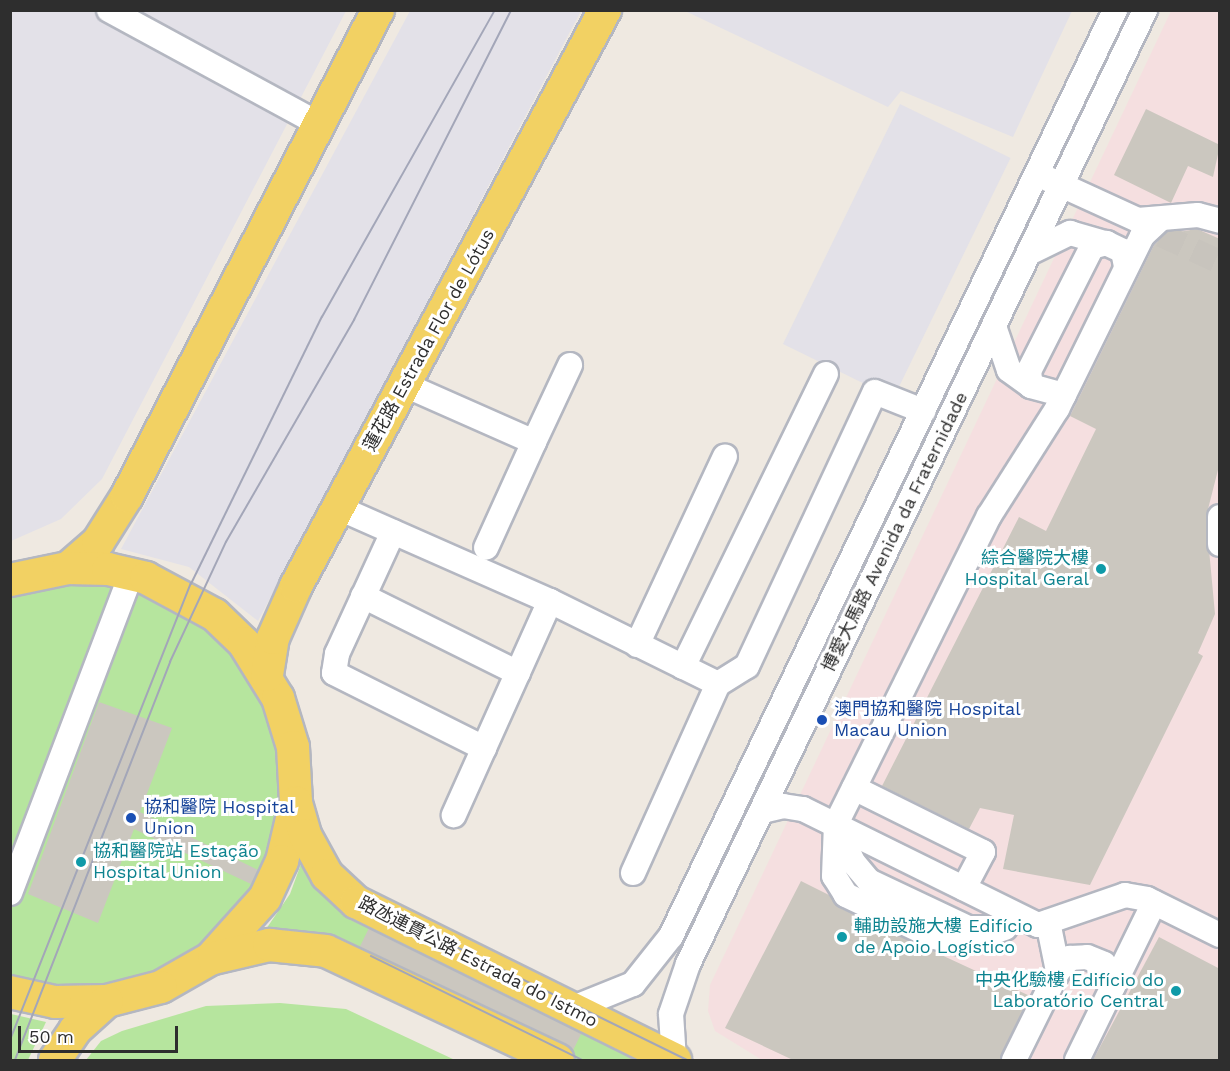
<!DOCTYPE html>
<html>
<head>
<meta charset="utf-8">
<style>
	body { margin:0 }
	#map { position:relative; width:1230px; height:1071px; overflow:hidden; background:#efe9e1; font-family:"Work Sans","Noto Sans SC",sans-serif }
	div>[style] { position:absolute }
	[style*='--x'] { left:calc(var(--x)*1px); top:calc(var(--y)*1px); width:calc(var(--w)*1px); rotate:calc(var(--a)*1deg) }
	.industrial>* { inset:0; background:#e3e1e8; transform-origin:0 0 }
	.medical>* { inset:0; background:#f5dfe0 }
	.green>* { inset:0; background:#b6e59e }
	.building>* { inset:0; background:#cbc7bf; transform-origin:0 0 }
	.minor-tunnel>* { height:24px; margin-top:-12px; transform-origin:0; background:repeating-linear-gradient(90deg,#c8c4bd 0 24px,transparent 0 36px) }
	.roads { filter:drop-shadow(2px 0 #b4b7c1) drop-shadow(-2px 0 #b4b7c1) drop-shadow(0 2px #b4b7c1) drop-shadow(0 -2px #b4b7c1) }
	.minor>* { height:24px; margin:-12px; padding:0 12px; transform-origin:12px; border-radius:12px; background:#fff }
	.major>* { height:32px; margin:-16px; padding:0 16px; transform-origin:16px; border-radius:16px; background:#f2d163 }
	.tram>* { height:1.5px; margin:-0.75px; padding:0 0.75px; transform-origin:0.75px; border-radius:0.75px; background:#a3a6b8 }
	.dots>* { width:16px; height:16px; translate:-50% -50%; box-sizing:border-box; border:3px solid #fff; border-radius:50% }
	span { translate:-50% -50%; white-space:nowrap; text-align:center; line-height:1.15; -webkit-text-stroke:6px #fff; paint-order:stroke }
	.street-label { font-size:18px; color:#2e2e2e }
	.culture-label { font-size:18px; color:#0d838f }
	.right { translate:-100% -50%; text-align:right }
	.left { translate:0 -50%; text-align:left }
	.transit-label { font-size:18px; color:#164399 }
	.frame { position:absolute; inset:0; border:12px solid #2e2e2e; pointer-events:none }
	.scale { position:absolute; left:18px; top:1026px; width:160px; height:27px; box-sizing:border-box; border:3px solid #2e2e2e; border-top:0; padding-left:8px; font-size:18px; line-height:21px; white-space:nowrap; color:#2e2e2e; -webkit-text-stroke:4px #fff; paint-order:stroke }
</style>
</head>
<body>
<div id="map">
	<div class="industrial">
		<div style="clip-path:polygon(11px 11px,346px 11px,102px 479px,61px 519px,11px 541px)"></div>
		<div style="clip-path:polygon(410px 11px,581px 11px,258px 621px,189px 567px,121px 549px)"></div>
		<div style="clip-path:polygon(685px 11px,1072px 10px,1072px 11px,1013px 137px,901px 91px,888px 107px)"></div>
		<div style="left:900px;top:104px;width:123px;height:267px;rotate:26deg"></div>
	</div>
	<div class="medical">
		<div style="clip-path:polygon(1171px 11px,1219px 11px,1219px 1060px,762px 1060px,715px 1031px,708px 1011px,710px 985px)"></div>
	</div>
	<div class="green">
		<div style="clip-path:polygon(107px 582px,170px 601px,224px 640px,262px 694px,281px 757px,282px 790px,269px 854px,238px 911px,215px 934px,161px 970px,131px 981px,67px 987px,11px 975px,11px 592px,42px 583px)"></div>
		<div style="clip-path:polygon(305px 853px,315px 870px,660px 1060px,577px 1060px,310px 934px,264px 932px,290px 894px)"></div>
		<div style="clip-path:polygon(280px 1003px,346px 1009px,455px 1060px,86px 1060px,101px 1041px,122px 1031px,206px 1006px)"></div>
		<div style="clip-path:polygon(11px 1014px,46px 1022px,28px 1060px,11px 1060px)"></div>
	</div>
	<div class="building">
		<div style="clip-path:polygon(1146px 109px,1220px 145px,1213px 177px,1188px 166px,1171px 203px,1114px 175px)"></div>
		<div style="clip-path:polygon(1197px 229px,1220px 239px,1220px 462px,1206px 517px,1215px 614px,1198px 653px,1203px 656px,1090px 885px,1003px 869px,1014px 815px,980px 808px,969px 829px,882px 786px,1019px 517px,1046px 531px,1096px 429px,1070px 416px,1154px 245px,1165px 234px)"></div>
		<div style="clip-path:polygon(99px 702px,172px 728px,140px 812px,258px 870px,251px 884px,134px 829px,98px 923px,28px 894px)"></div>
		<div style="clip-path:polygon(801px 881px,829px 895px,840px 908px,1030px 996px,1000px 1060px,793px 1060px,725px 1028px)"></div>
		<div style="left:369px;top:928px;width:237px;height:21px;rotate:26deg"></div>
		<div style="clip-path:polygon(1159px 937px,1220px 969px,1220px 1060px,1093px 1060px)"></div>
	</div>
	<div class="minor-tunnel">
		<div style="--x:1161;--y:235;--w:65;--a:24.6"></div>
	</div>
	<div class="roads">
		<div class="minor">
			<div style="--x:109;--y:10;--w:239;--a:28.5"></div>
			<div style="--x:1048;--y:179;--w:99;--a:24.5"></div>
			<div style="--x:1138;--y:220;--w:60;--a:-4.8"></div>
			<div style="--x:1198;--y:215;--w:23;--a:15"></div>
			<div style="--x:1029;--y:253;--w:46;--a:-26"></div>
			<div style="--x:1070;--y:233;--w:37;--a:16"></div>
			<div style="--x:994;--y:326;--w:46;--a:71.2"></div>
			<div style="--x:1009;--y:370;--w:27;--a:36"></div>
			<div style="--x:405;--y:385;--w:141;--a:23.8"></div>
			<div style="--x:534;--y:442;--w:116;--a:114.4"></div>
			<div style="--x:1064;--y:395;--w:34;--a:-165"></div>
			<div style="--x:1031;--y:386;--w:15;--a:-98"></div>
			<div style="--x:1029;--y:371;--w:139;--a:-63.1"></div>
			<div style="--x:1092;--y:247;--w:15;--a:-16"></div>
			<div style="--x:1106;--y:243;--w:19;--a:25"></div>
			<div style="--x:1123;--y:251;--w:16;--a:79"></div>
			<div style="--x:534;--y:442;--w:85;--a:-64.9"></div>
			<div style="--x:339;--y:508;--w:231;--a:23.8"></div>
			<div style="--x:550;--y:601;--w:235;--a:114.2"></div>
			<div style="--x:1220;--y:517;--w:27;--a:90"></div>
			<div style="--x:393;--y:532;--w:134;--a:114.7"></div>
			<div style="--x:337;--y:654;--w:19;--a:99"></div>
			<div style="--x:334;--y:673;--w:168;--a:26.6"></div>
			<div style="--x:363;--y:596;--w:173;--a:26.4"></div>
			<div style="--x:550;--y:601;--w:187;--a:26.3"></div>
			<div style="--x:637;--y:645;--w:208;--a:-65"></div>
			<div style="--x:683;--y:667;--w:326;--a:-64"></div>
			<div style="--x:854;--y:788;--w:144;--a:26.4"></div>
			<div style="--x:983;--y:852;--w:41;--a:117.8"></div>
			<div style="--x:762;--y:811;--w:22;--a:-13"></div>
			<div style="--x:783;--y:806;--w:20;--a:9"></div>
			<div style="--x:803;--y:809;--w:262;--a:26.3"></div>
			<div style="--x:1038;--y:925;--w:92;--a:-19"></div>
			<div style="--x:1125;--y:895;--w:22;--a:10"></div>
			<div style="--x:1147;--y:899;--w:81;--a:26.3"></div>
			<div style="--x:836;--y:824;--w:42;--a:65.9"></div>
			<div style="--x:853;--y:862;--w:25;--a:50"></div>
			<div style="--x:869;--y:881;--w:110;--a:25.4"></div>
			<div style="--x:968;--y:928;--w:26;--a:0"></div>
			<div style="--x:633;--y:873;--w:207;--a:-65.8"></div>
			<div style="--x:718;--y:684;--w:34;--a:-32"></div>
			<div style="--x:747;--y:666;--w:302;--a:-65"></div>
			<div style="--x:875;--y:392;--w:52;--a:21.6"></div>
			<div style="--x:10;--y:893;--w:341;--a:-69.2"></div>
			<div style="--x:1005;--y:928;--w:46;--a:161.2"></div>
			<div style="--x:961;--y:943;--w:28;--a:-167"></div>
			<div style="--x:934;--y:937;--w:98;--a:-154.5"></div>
			<div style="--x:846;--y:895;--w:22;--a:-122"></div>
			<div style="--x:834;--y:876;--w:52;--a:-87.8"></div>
			<div style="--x:836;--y:824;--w:344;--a:-63.6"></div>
			<div style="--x:989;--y:516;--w:127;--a:-57.6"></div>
			<div style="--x:1057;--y:409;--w:193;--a:-63.8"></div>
			<div style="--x:1142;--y:236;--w:22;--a:-43"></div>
			<div style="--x:1058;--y:971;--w:18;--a:-47"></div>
			<div style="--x:1070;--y:958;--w:17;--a:-3"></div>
			<div style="--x:1087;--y:957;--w:18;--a:22"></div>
			<div style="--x:1104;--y:964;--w:24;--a:68"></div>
			<div style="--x:571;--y:1009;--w:67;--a:-22"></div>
			<div style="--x:633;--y:984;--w:61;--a:-51.6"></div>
			<div style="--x:671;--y:936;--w:1027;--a:-64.38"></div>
			<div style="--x:674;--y:1060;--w:46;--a:-93.7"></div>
			<div style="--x:671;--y:1014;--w:53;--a:-71.2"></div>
			<div style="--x:688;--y:964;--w:1058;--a:-64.4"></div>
			<div style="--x:1014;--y:1060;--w:99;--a:-63.7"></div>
			<div style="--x:1058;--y:971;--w:50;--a:-101.5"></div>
			<div style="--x:1077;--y:1060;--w:175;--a:-63.9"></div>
		</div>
		<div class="major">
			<div style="--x:68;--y:568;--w:40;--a:-41"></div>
			<div style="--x:98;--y:542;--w:54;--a:-57.8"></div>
			<div style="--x:127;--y:496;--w:547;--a:-62.69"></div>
			<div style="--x:10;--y:580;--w:59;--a:-11.7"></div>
			<div style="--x:68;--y:568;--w:40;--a:1.4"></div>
			<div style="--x:108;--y:569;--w:39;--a:13"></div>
			<div style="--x:146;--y:578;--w:78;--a:28.2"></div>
			<div style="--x:215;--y:615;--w:40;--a:44"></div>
			<div style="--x:244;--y:643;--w:65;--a:58.3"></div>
			<div style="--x:278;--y:698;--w:51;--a:73"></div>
			<div style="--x:293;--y:747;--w:55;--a:86.9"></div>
			<div style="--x:296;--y:802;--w:61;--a:103.3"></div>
			<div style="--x:282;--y:861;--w:41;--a:114.7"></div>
			<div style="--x:265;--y:898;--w:82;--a:132"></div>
			<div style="--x:210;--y:959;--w:56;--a:150.3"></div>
			<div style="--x:161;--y:987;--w:56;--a:165.5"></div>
			<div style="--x:107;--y:1001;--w:52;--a:178.9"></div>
			<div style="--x:55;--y:1002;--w:46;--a:-167.5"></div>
			<div style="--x:267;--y:675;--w:37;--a:-81"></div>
			<div style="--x:273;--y:638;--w:57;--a:-66.1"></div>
			<div style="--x:296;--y:586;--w:654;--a:-61.79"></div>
			<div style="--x:296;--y:803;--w:33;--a:74"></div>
			<div style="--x:305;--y:835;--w:46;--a:61.2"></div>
			<div style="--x:327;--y:875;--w:40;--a:43"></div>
			<div style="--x:356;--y:902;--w:356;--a:26.3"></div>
			<div style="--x:214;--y:958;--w:57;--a:-13.3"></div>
			<div style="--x:269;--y:945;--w:57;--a:6"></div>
			<div style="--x:326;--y:951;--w:256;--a:25.2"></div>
			<div style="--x:55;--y:1060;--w:36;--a:-56"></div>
			<div style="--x:75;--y:1030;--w:43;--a:-42.2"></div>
		</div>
	</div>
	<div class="tram">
		<div style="--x:371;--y:905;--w:353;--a:26.1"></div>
		<div style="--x:371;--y:956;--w:235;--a:26.2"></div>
		<div style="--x:10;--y:1040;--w:491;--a:-68.4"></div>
		<div style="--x:191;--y:584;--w:297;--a:-63.9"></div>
		<div style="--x:322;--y:317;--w:352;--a:-60.6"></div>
		<div style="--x:15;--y:1060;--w:427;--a:-68.7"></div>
		<div style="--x:170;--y:662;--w:132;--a:-65"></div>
		<div style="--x:226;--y:542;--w:256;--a:-60"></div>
		<div style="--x:354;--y:320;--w:347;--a:-63.1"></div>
	</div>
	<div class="dots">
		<div style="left:1101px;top:569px;background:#0f9aa8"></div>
		<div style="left:822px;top:720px;background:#1a4fb4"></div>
		<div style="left:131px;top:818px;background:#1a4fb4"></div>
		<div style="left:81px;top:862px;background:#0f9aa8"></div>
		<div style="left:842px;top:937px;background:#0f9aa8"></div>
		<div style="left:1176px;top:991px;background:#0f9aa8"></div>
	</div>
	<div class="street-label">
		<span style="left:429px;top:340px;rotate:-61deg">蓮花路 Estrada Flor de Lótus</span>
		<span style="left:895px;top:532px;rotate:-64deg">博愛大馬路 Avenida da Fraternidade</span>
		<span style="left:478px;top:962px;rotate:27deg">路氹連貫公路 Estrada do Istmo</span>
	</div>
	<div class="culture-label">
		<span class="right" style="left:1089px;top:569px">綜合醫院大樓<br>Hospital Geral</span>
		<span class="left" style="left:93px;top:862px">協和醫院站 Estação<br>Hospital Union</span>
		<span class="left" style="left:854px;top:937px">輔助設施大樓 Edifício<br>de Apoio Logístico</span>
		<span class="right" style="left:1164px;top:991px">中央化驗樓 Edifício do<br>Laboratório Central</span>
	</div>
	<div class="transit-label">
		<span class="left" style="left:834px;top:720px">澳門協和醫院 Hospital<br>Macau Union</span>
		<span class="left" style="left:144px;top:818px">協和醫院 Hospital<br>Union</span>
	</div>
	<div class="frame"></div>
	<div class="scale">50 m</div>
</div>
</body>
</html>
